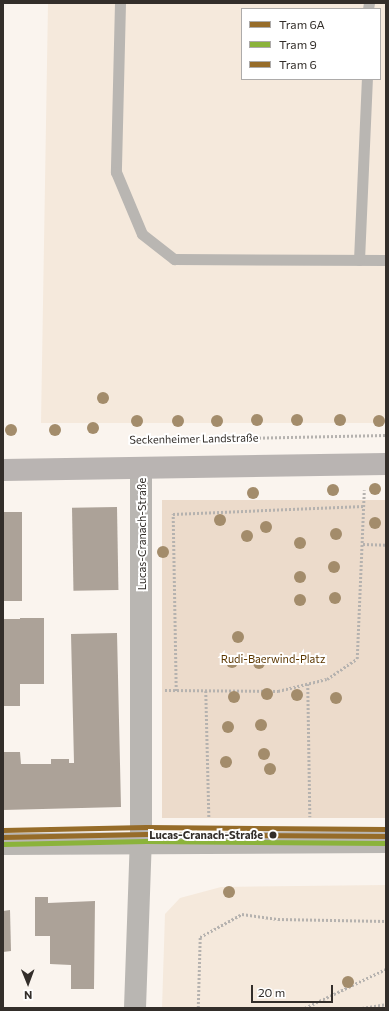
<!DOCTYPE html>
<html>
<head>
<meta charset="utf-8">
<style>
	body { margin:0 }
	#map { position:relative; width:389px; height:1011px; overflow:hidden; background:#faf4ee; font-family:Commissioner,sans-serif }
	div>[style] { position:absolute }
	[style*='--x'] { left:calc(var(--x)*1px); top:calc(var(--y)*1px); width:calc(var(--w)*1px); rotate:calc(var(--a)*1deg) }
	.built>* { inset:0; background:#f5e9dc }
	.green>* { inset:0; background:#ecdbcb; transform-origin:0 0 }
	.building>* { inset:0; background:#aca298; transform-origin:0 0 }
	.path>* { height:2.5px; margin-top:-1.25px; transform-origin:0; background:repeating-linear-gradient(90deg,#b5b2af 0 2px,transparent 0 4px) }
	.service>* { height:11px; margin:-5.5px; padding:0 5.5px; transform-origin:5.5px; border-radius:5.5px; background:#b9b6b2 }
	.minor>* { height:22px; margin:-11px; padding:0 11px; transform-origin:11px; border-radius:11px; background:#b9b6b2 }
	.secondary>* { height:22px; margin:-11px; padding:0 11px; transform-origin:11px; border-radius:11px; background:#b9b4b2 }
	.tram-1>* { height:5px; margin:-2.5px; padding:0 2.5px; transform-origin:2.5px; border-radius:2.5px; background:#966c29 }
	.tram-2>* { height:5px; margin:-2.5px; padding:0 2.5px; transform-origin:2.5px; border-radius:2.5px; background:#8bb33b }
	.tram-3>* { height:5px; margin:-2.5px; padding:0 2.5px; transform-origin:2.5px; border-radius:2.5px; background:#966c29 }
	.trees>* { width:12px; height:12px; margin:-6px; border-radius:50%; background:#a38c6b }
	.dots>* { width:11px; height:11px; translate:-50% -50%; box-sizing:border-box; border:2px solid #fff; border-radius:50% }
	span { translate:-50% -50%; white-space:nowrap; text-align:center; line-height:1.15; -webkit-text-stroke:4px #fff; paint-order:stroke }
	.street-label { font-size:11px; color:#332e2a }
	.park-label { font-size:11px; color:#5c3700 }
	.stop-label { font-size:11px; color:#332e2a; font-weight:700 }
	.right { translate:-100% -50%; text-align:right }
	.frame { position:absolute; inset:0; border:4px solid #332e2a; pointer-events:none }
	.legend { position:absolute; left:241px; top:8px; width:140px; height:72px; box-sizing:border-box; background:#fff; border:1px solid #adabaa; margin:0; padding:5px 7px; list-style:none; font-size:12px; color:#332e2a }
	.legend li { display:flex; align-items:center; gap:8px; height:20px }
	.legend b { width:20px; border:1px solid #adabaa }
	.north { position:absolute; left:8px; top:963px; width:40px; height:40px; -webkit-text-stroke:3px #fff; paint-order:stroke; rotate:179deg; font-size:11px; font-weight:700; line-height:16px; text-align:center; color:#332e2a }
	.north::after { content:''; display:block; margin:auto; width:14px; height:18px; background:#332e2a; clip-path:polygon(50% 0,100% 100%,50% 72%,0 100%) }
	.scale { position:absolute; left:251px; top:985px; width:82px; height:18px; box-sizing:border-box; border:2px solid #332e2a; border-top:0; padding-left:5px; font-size:12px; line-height:14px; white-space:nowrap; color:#332e2a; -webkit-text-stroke:3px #fff; paint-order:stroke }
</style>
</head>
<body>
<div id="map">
	<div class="built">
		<div style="clip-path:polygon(evenodd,48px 3px,386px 3px,386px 423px,41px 423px,48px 3px,242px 9px,380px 9px,380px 79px,242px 79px,242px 9px)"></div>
		<div style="clip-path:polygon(386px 885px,386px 1008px,162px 1008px,165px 914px,180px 898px,221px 887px)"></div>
	</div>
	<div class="green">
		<div style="left:162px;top:500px;width:224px;height:318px"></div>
	</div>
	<div class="building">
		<div style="left:117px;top:507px;width:83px;height:45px;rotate:89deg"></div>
		<div style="left:3px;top:512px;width:19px;height:89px"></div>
		<div style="left:20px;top:618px;width:24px;height:66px"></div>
		<div style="left:3px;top:619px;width:17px;height:87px"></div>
		<div style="clip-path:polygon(117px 633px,121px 807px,3px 810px,3px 752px,20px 752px,21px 764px,51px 764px,51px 759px,69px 759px,69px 763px,74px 763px,71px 634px)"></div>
		<div style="clip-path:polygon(35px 897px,48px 897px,48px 903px,95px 901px,94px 989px,71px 989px,71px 965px,50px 964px,50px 936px,35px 936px)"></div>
		<div style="clip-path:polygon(10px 910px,11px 951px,3px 952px,3px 911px)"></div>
	</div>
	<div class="path">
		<div style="--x:147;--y:440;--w:239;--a:-1.2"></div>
		<div style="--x:363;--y:544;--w:23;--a:2"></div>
		<div style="--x:308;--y:684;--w:133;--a:89.1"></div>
		<div style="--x:165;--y:690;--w:113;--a:0.5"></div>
		<div style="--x:278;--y:691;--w:50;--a:-13.8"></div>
		<div style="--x:327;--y:679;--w:36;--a:-34"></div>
		<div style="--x:357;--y:659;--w:169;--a:-87.6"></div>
		<div style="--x:176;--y:691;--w:177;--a:-91"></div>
		<div style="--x:173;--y:514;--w:191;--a:-2.4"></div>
		<div style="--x:206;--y:691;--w:127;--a:88.6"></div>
		<div style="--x:198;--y:1008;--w:71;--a:-88.4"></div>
		<div style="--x:200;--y:937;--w:48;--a:-28.7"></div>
		<div style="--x:242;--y:914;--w:36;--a:8"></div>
		<div style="--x:278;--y:919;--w:108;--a:1.1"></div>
		<div style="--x:305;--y:1008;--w:90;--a:-25.7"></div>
		<div style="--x:362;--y:1008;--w:24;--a:-9"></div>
	</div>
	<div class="service">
		<div style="--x:120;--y:3;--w:169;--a:91.4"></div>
		<div style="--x:116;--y:172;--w:67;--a:67.2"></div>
		<div style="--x:142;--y:234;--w:41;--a:38"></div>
		<div style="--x:174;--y:259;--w:212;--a:0.3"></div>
		<div style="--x:368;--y:9;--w:6;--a:-81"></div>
		<div style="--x:359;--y:260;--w:181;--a:-87.5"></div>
	</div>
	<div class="minor">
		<div style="--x:3;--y:844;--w:383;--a:-0.3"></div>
		<div style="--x:135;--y:1008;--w:174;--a:-88"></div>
		<div style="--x:141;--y:834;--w:366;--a:-90"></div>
	</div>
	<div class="secondary">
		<div style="--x:3;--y:470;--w:383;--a:-0.9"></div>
	</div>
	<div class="tram-1">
		<div style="--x:3;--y:837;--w:143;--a:-1.2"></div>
		<div style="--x:146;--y:834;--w:240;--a:0.5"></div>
	</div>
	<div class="tram-2">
		<div style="--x:3;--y:844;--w:143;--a:-1.2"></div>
		<div style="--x:146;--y:841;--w:240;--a:0.5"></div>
	</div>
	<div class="tram-3">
		<div style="--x:3;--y:830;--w:143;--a:-1.2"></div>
		<div style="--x:146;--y:827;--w:240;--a:0.5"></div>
	</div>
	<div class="trees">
		<div style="left:103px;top:398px"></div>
		<div style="left:257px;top:420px"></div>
		<div style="left:297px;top:420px"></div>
		<div style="left:340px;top:420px"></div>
		<div style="left:137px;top:421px"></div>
		<div style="left:178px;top:421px"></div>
		<div style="left:217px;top:421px"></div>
		<div style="left:379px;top:421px"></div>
		<div style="left:93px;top:428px"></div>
		<div style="left:11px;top:430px"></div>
		<div style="left:55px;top:430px"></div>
		<div style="left:375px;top:489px"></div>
		<div style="left:333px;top:490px"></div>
		<div style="left:253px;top:493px"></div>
		<div style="left:220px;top:520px"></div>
		<div style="left:375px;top:523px"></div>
		<div style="left:266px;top:527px"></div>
		<div style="left:336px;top:534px"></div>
		<div style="left:247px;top:536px"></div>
		<div style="left:300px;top:543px"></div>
		<div style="left:163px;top:552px"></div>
		<div style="left:334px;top:567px"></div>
		<div style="left:300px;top:577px"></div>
		<div style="left:335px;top:598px"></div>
		<div style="left:300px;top:600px"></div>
		<div style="left:238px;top:637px"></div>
		<div style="left:232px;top:662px"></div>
		<div style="left:259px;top:663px"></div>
		<div style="left:267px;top:694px"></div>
		<div style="left:297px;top:695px"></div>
		<div style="left:234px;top:697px"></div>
		<div style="left:336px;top:698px"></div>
		<div style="left:261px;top:725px"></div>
		<div style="left:228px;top:727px"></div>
		<div style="left:264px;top:754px"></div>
		<div style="left:226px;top:762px"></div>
		<div style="left:270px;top:769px"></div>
		<div style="left:229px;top:892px"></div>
		<div style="left:348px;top:982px"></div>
	</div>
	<div class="dots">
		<div style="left:273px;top:835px;background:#332e2a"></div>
	</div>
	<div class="street-label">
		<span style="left:194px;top:439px;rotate:-1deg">Seckenheimer Landstraße</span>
		<span style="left:142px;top:534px;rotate:-90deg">Lucas-Cranach-Straße</span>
	</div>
	<div class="park-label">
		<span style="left:273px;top:659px">Rudi-Baerwind-Platz</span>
	</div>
	<div class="stop-label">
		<span class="right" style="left:263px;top:835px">Lucas-Cranach-Straße</span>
	</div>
	<div class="frame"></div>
	<ul class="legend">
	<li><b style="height:5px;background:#966c29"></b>Tram 6A</li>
	<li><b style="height:5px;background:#8bb33b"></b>Tram 9</li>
	<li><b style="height:5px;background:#966c29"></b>Tram 6</li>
	</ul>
	<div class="north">N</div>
	<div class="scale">20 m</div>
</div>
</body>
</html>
